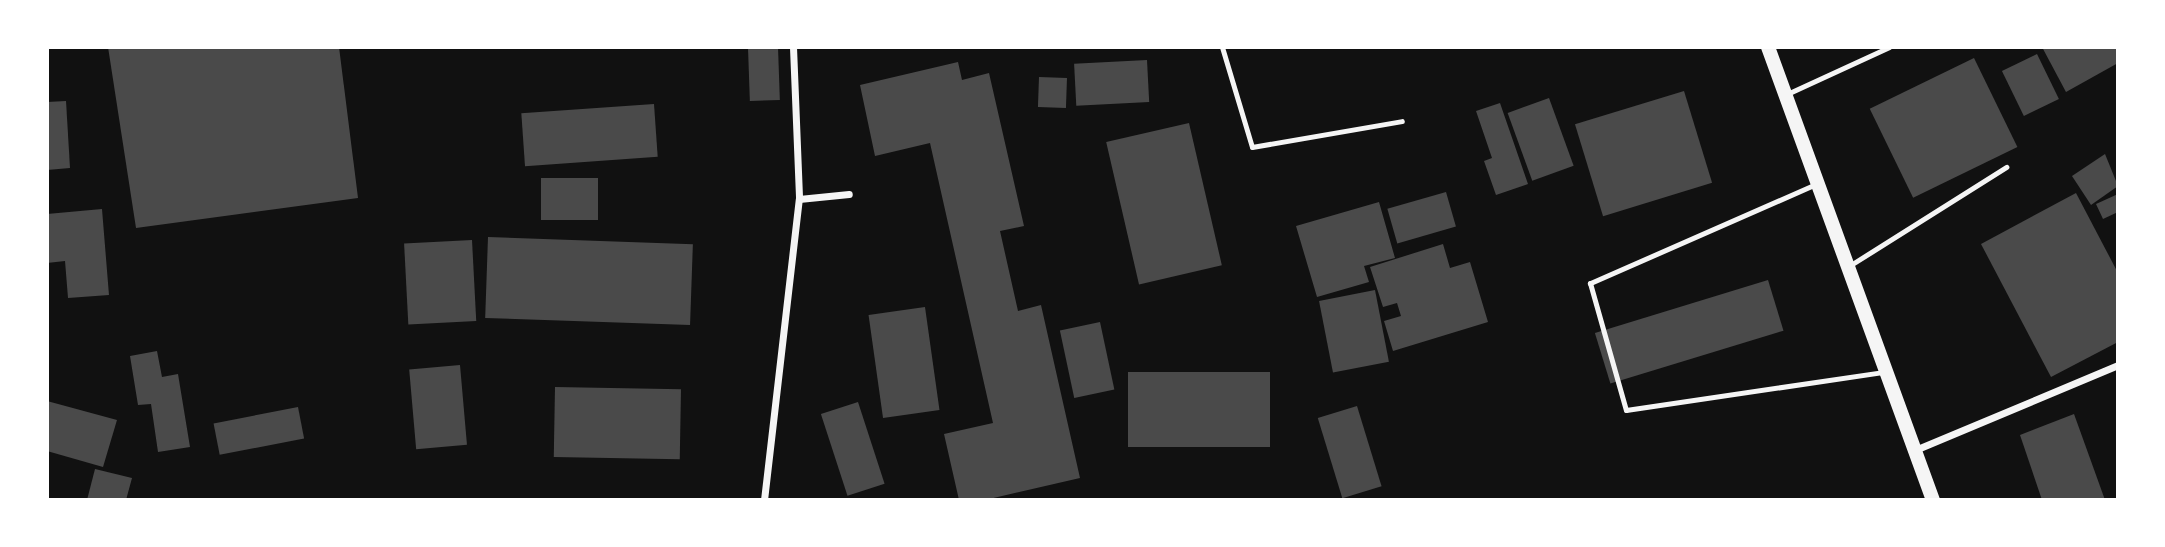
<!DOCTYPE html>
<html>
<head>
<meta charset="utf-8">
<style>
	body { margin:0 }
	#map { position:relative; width:2165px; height:547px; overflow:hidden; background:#111; font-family:"Alegreya Sans",sans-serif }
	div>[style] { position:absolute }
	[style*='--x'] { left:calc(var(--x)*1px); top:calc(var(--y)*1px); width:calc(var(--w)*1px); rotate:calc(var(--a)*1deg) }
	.building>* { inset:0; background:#4a4a4a; transform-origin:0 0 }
	.service>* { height:5px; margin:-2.5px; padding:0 2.5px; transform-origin:2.5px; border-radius:2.5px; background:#f5f5f5 }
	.minor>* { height:7px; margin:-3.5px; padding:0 3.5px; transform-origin:3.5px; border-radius:3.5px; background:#f5f5f5 }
	.secondary>* { height:14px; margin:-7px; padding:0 7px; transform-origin:7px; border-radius:7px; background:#f5f5f5 }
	span { translate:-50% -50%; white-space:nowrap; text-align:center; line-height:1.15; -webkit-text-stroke:5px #fff; paint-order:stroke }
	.frame { position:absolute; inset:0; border:49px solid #fff; pointer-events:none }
</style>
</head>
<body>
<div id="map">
	<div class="building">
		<div style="clip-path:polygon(108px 47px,339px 47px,358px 198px,136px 228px)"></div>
		<div style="left:778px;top:47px;width:53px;height:30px;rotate:88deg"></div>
		<div style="clip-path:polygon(2042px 47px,2118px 47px,2118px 63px,2066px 92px)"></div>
		<div style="left:2037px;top:54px;width:50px;height:39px;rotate:64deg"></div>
		<div style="left:1974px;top:58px;width:99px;height:116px;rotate:64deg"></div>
		<div style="left:1147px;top:60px;width:42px;height:73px;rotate:87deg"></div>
		<div style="clip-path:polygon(958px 62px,962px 80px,989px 73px,1024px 226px,1000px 231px,1018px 311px,1041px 305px,1080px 478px,985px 500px,959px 500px,944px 434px,993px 423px,930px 143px,875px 156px,860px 85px)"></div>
		<div style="left:1039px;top:77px;width:28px;height:30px;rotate:2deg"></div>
		<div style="left:1684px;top:91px;width:96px;height:114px;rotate:73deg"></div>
		<div style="left:1549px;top:98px;width:72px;height:44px;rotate:70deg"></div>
		<div style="clip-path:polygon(66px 101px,70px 168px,47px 170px,47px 102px)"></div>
		<div style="clip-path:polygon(1500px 103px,1528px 184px,1496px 195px,1484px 161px,1492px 158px,1476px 111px)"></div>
		<div style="left:654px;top:104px;width:53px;height:133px;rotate:86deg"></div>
		<div style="left:1189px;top:123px;width:146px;height:85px;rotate:77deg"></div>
		<div style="clip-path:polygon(2105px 154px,2118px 186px,2091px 205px,2072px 176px)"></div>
		<div style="left:541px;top:178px;width:57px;height:42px"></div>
		<div style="left:1446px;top:192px;width:36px;height:61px;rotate:74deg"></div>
		<div style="clip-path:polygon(2076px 193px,2118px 273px,2118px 342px,2051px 377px,1981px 244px)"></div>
		<div style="clip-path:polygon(2118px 194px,2118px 212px,2103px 219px,2096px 204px)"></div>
		<div style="clip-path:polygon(1379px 202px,1395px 258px,1364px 266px,1369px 282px,1317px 297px,1296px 226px)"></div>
		<div style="clip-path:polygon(102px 209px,109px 295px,68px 298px,65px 261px,47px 263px,47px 214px)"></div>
		<div style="left:488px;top:237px;width:205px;height:81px;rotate:2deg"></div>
		<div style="left:472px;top:240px;width:81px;height:68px;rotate:87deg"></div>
		<div style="clip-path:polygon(1443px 244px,1450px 268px,1470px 262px,1488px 322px,1393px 351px,1384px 321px,1401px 316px,1397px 303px,1383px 307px,1370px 267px)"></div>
		<div style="left:1768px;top:280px;width:53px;height:181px;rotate:73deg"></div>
		<div style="left:1375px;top:290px;width:73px;height:57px;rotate:79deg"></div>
		<div style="left:925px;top:307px;width:104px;height:57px;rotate:82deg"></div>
		<div style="left:1100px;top:322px;width:69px;height:41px;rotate:78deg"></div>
		<div style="clip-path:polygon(157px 351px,162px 377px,178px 374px,190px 447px,158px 452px,151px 404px,138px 405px,130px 356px)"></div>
		<div style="left:460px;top:365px;width:80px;height:51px;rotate:85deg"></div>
		<div style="left:1128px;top:372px;width:142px;height:75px"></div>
		<div style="left:555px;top:387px;width:126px;height:70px;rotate:1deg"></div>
		<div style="clip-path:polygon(47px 401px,117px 420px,103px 467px,47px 451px)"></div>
		<div style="left:858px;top:402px;width:86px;height:39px;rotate:72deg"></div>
		<div style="left:1357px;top:406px;width:84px;height:41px;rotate:73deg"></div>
		<div style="left:298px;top:407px;width:32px;height:86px;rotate:79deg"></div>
		<div style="clip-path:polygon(2074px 414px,2105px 500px,2042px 500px,2020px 435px)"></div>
		<div style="clip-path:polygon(95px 469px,132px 478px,126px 500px,87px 500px)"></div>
	</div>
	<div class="service">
		<div style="--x:1222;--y:47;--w:104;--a:73.3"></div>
		<div style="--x:1252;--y:147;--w:152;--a:-9.8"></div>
		<div style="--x:1787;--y:94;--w:112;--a:-24.7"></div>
		<div style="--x:1816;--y:184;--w:247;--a:156.3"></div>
		<div style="--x:1590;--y:283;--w:132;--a:74.2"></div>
		<div style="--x:1626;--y:410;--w:261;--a:-8.4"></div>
		<div style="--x:1849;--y:266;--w:186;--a:-32.2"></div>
	</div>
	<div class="minor">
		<div style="--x:793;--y:47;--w:152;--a:87.7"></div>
		<div style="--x:799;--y:199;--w:50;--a:-5.7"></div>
		<div style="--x:1915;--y:450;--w:220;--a:-22.7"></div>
		<div style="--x:764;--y:500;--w:303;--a:-83.4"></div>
	</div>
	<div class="secondary">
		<div style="--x:1768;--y:47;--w:482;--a:70"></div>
	</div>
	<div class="frame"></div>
</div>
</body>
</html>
